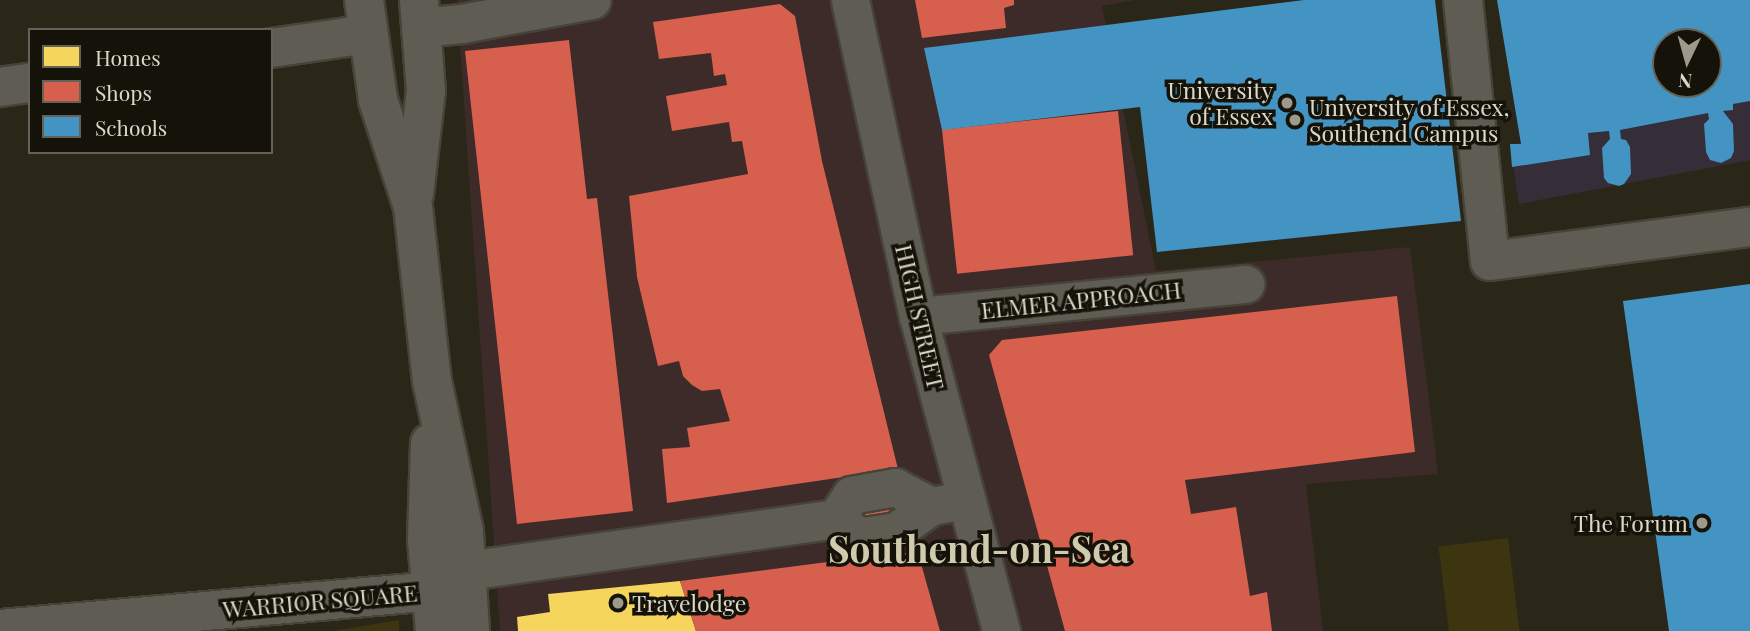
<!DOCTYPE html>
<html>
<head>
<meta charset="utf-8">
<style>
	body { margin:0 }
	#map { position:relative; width:1750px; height:631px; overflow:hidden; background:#2a2719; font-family:"Playfair Display",serif }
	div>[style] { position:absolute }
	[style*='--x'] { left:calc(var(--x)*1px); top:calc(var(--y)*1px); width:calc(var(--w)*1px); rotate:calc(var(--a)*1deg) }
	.commercial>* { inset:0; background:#3d2b29 }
	.education>* { inset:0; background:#352d38 }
	.green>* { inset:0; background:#3c3510; transform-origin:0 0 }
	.homes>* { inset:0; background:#f6d55c }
	.shops>* { inset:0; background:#d6604d; transform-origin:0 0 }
	.schools>* { inset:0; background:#4393c3 }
	.roads { filter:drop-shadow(2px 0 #464339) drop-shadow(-2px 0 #464339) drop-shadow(0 2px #464339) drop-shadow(0 -2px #464339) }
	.pedestrian>* { height:37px; margin:-18.5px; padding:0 18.5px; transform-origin:18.5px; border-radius:18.5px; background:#5f5d53 }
	.minor>* { height:38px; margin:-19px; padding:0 19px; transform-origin:19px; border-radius:19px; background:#5f5d53 }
	.tertiary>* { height:38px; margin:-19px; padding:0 19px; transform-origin:19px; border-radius:19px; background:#5f5d53 }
	.dots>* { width:19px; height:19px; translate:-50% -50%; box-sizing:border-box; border:4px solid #151309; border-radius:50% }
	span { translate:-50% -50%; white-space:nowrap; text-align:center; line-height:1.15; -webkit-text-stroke:7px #151309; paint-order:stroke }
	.poi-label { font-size:23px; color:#dbd8ca }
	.right { translate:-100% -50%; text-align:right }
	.left { translate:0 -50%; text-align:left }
	.street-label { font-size:23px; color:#dbd8ca }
	.town-label { font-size:37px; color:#d0caae; font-weight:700 }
	.legend { position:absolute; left:28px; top:28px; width:245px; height:126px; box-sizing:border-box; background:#151309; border:2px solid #646256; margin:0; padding:9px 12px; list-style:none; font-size:21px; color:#dbd8ca }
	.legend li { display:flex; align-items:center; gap:14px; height:35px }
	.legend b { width:35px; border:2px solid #646256 }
	.north { position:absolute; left:1652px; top:28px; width:70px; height:70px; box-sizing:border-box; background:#151309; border:2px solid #646256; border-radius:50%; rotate:185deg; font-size:19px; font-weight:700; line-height:28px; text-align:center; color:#dbd8ca }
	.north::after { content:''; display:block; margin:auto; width:24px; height:32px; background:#9d9a8c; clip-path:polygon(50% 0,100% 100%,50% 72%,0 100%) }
</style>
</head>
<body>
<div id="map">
	<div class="commercial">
		<div style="clip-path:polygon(457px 0,1135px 0,1102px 6px,1156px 271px,1410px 247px,1438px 474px,1306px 484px,1323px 631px,500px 631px)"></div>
	</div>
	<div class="education">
		<div style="clip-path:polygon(evenodd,1497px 0,1750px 0,1750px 160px,1519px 204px,1510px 144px,1521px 143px,1497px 0,1666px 42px,1708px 42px,1708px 84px,1666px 84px,1666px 42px)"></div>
	</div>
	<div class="green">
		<div style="left:1508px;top:538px;width:94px;height:70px;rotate:83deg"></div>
		<div style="clip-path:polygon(399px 620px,399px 631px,334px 631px)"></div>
	</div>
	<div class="homes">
		<div style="clip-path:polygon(680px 581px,696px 631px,518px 631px,517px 617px,550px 612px,548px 594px)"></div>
	</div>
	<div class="shops">
		<div style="clip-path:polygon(915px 0,1014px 0,1014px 5px,1004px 8px,1006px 28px,922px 38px)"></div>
		<div style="clip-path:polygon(780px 4px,795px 16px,822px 161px,898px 469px,667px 503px,662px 449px,690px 447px,687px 428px,730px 421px,720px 389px,702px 391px,692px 385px,683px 376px,679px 361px,658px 366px,637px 277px,629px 196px,748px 174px,742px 141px,732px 142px,729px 122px,672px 131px,666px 96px,727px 85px,725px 74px,714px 76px,711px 53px,659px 59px,653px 22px)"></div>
		<div style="clip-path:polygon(569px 40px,587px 199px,597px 198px,633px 511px,517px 524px,465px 51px)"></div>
		<div style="left:1118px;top:111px;width:145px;height:177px;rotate:84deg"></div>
		<div style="clip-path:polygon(1397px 296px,1415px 452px,1185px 480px,1191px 514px,1236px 507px,1250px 596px,1267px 592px,1272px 631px,1065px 631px,989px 355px,1002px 340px)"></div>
		<div style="left:887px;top:497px;width:26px;height:35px;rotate:79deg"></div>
		<div style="clip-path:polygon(904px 552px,920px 560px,940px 631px,696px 631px,680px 581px)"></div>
	</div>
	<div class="schools">
		<div style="clip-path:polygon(1304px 0,1435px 0,1461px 221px,1157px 252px,1140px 107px,942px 130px,924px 48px)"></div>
		<div style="clip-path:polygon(evenodd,1497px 0,1750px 0,1750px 101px,1733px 104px,1733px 110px,1723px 111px,1733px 124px,1734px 151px,1731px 158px,1721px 163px,1710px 160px,1706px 152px,1704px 124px,1709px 119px,1708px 113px,1620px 130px,1621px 139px,1626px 140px,1630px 147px,1631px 174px,1624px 184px,1619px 186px,1608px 183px,1604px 178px,1602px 148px,1610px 139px,1609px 131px,1588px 133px,1590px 155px,1512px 167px,1510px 144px,1521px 144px,1497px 0,1666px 42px,1708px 42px,1708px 84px,1666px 84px,1666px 42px)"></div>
		<div style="clip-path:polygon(1750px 284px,1750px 631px,1669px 631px,1623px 301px)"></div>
	</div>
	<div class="roads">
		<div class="pedestrian">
			<div style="--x:850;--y:0;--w:323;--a:77.9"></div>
			<div style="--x:918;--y:316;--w:326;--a:75.2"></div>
			<div style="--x:918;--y:316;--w:329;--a:-5.6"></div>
			<div style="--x:931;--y:506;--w:43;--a:144.5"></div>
			<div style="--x:896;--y:531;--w:36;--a:171"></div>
			<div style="--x:860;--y:537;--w:31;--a:-144"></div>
			<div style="--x:835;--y:519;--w:29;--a:-56"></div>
			<div style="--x:851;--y:495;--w:45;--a:-10.3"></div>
			<div style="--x:895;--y:487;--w:41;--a:27.8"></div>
			<div style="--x:931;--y:506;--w:36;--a:-10"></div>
		</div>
		<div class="minor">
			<div style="--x:1463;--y:0;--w:262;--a:84.1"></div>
			<div style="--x:1490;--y:261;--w:262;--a:-7.5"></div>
			<div style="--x:421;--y:28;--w:41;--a:-5.6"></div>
			<div style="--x:462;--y:24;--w:132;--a:-10.5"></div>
			<div style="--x:271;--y:48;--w:98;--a:-8.2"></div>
			<div style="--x:0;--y:87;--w:30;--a:-8"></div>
			<div style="--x:467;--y:571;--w:372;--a:-8"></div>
			<div style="--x:0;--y:629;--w:434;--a:-5"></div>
		</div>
		<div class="tertiary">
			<div style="--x:364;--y:0;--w:101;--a:82"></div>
			<div style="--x:378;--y:100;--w:113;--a:71.9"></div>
			<div style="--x:413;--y:207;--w:175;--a:83.8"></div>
			<div style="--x:432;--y:381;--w:154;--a:78"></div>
			<div style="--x:464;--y:532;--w:99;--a:86.5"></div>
			<div style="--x:414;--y:194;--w:104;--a:-83.4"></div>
			<div style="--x:426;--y:91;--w:91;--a:-94.4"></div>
			<div style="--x:430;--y:443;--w:97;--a:91.8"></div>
			<div style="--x:427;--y:540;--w:91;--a:85"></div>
		</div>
	</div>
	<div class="dots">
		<div style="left:1287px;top:103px;background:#9d9a8c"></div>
		<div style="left:1295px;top:120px;background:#9d9a8c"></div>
		<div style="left:1702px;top:523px;background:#9d9a8c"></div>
		<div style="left:618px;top:603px;background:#9d9a8c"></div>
	</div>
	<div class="poi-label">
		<span class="right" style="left:1273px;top:103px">University<br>of Essex</span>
		<span class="left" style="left:1309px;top:120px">University of Essex,<br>Southend Campus</span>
		<span class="right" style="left:1688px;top:523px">The Forum</span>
		<span class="left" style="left:632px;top:603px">Travelodge</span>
	</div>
	<div class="street-label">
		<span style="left:1081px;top:300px;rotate:-6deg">ELMER APPROACH</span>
		<span style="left:920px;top:317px;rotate:77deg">HIGH STREET</span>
		<span style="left:320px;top:601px;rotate:-5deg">WARRIOR SQUARE</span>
	</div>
	<div class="town-label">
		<span style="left:979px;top:548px">Southend-on-Sea</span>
	</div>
	<ul class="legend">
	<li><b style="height:19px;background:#f6d55c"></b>Homes</li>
	<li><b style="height:19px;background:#d6604d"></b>Shops</li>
	<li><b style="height:19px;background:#4393c3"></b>Schools</li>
	</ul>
	<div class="north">N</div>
</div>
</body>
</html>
